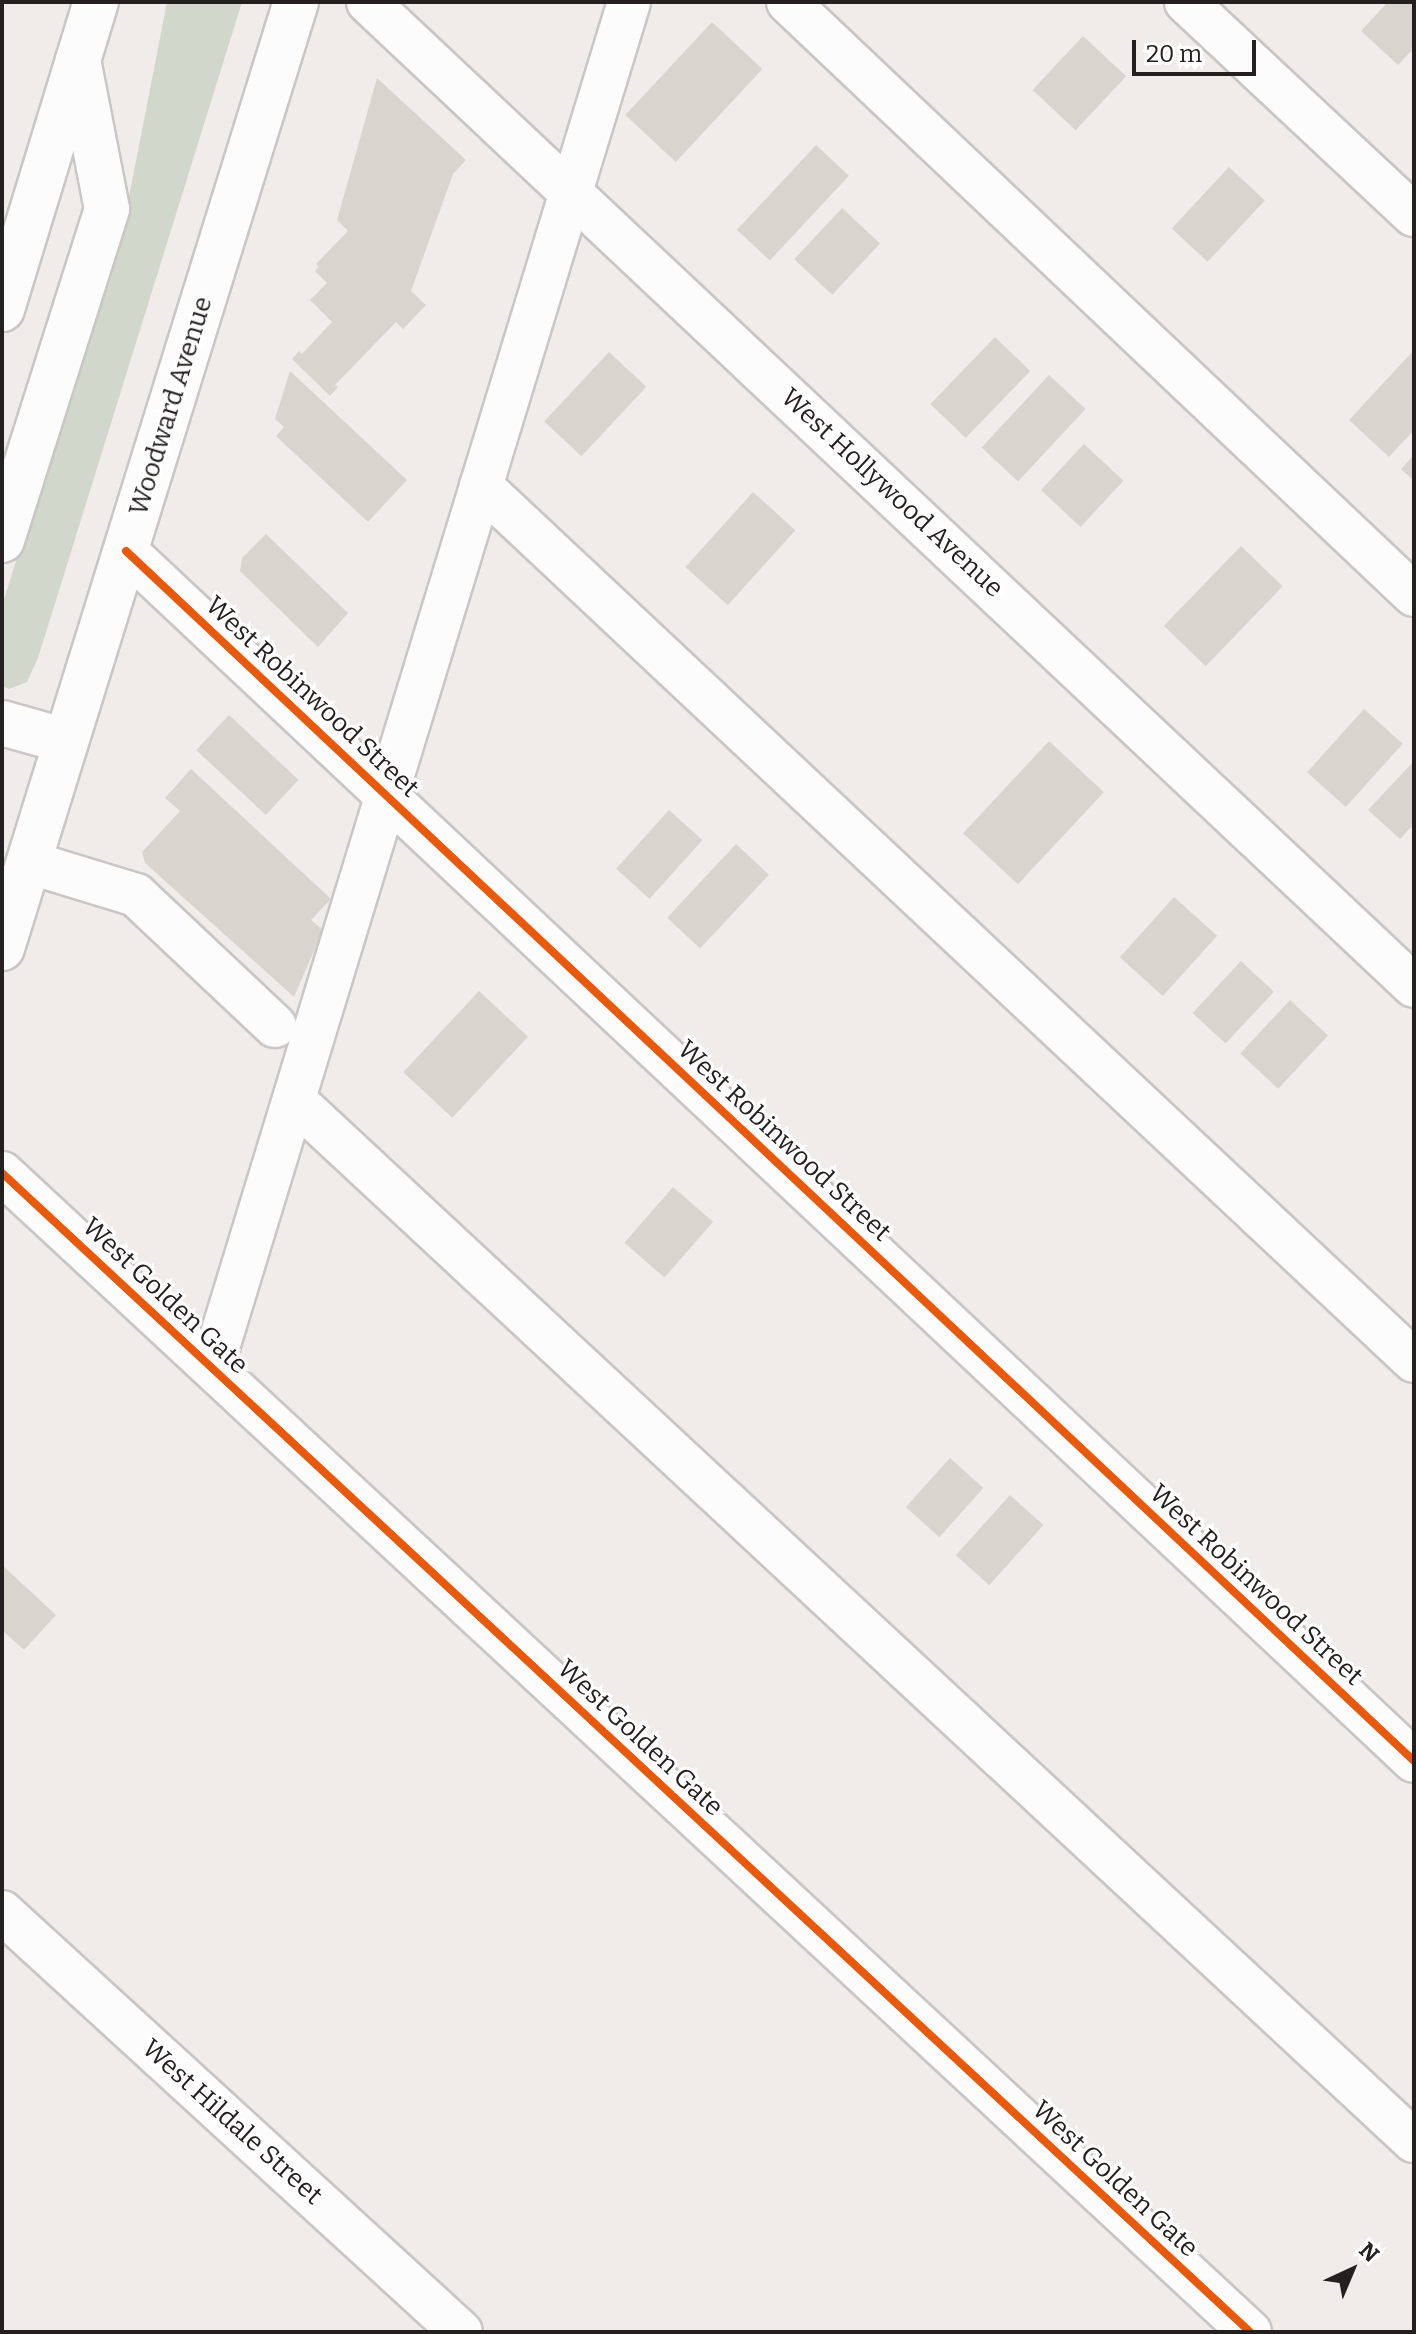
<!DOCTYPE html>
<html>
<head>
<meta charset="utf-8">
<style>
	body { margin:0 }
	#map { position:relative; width:1416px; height:2334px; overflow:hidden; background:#f0ecea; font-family:Bitter,serif }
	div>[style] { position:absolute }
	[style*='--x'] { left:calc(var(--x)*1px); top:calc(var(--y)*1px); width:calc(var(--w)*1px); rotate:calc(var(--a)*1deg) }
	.green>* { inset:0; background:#d1d7ca }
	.building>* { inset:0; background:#dad4ce; transform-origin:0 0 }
	.roads { filter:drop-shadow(2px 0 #c9c6c4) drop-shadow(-2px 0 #c9c6c4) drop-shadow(0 2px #c9c6c4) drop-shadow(0 -2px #c9c6c4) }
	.minor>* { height:42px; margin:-21px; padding:0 21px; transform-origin:21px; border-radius:21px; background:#fdfcfc }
	.major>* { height:44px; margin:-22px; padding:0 22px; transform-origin:22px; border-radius:22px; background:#fdfcfc }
	.cycleway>* { height:8px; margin:-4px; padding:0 4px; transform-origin:4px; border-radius:4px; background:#e8590c }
	span { translate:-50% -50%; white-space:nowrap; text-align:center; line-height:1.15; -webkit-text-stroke:6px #fff; paint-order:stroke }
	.street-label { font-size:26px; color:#23201f }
	.frame { position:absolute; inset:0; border:4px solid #23201f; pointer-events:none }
	.north { position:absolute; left:1312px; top:2230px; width:80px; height:80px; -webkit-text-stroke:6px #fff; paint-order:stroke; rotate:44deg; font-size:22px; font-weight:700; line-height:32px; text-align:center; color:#23201f }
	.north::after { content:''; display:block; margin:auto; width:28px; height:36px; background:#23201f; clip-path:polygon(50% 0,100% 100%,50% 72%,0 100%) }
	.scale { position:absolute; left:1132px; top:40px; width:124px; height:36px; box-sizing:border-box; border:4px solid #23201f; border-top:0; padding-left:10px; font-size:24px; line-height:28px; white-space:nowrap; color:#23201f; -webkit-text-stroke:6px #fff; paint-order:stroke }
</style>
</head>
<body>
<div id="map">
	<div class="green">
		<div style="clip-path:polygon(167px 2px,242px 2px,38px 658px,27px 682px,9px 689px,2px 686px,2px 606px,129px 197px)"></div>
	</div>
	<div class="building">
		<div style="clip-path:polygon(1388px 2px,1414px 2px,1414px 48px,1398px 65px,1361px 31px)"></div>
		<div style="left:712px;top:22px;width:69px;height:127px;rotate:43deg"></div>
		<div style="left:1083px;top:36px;width:59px;height:74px;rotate:43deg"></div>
		<div style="clip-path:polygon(377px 78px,466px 160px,453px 174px,411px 291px,426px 305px,403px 329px,396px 322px,335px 385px,338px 387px,330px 396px,292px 359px,299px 351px,302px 354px,332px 322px,310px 300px,327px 283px,315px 271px,319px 267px,316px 264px,348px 231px,337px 220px)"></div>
		<div style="left:816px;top:145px;width:45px;height:116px;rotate:43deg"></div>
		<div style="left:1229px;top:167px;width:49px;height:84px;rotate:43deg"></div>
		<div style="left:842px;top:208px;width:52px;height:70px;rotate:43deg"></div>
		<div style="left:995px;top:337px;width:49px;height:93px;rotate:44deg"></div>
		<div style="clip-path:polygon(1414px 350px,1414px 430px,1389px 457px,1349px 420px)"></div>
		<div style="left:609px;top:352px;width:51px;height:95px;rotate:43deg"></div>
		<div style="clip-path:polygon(290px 371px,407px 480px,368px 522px,276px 436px,284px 427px,275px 419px)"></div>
		<div style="left:1049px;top:375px;width:50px;height:99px;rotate:43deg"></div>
		<div style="left:1084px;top:444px;width:54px;height:63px;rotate:43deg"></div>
		<div style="clip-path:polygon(1414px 455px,1414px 481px,1401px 469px)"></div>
		<div style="left:753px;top:492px;width:57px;height:101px;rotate:42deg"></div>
		<div style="clip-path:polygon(266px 534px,348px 613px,318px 647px,240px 571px,242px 558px)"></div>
		<div style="left:1241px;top:546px;width:58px;height:111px;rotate:44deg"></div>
		<div style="left:1364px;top:709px;width:52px;height:85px;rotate:42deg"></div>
		<div style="left:229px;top:715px;width:95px;height:48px;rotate:43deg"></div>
		<div style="left:1049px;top:741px;width:75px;height:126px;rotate:43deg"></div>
		<div style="clip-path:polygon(1414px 761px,1414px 824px,1400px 839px,1368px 810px)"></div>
		<div style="clip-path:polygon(191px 769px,331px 899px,311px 920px,323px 930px,294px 997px,145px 863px,142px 852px,180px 811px,165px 798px)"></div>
		<div style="left:669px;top:810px;width:45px;height:79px;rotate:42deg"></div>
		<div style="left:736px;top:844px;width:45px;height:101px;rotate:43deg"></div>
		<div style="left:1174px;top:897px;width:58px;height:81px;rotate:42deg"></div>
		<div style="left:1241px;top:961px;width:45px;height:71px;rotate:43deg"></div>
		<div style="left:479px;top:991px;width:67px;height:111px;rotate:43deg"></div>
		<div style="left:1290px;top:1000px;width:52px;height:73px;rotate:43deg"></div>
		<div style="left:673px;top:1187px;width:53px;height:74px;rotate:41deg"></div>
		<div style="left:950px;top:1458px;width:45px;height:66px;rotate:42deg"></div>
		<div style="left:1010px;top:1495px;width:45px;height:81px;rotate:42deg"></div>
		<div style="clip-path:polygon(2px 1565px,56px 1615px,24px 1650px,2px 1630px)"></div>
	</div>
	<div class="roads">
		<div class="minor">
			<div style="--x:368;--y:2;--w:1436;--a:43.25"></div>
			<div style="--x:788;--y:2;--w:862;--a:43.45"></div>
			<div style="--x:1186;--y:2;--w:312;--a:43.1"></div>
			<div style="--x:481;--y:486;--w:1279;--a:43.16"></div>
			<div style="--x:126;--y:551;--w:1767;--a:43.21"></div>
			<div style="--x:28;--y:862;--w:113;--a:17"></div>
			<div style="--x:136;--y:895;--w:191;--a:43.3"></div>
			<div style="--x:294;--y:1100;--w:1529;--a:42.91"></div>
			<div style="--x:2;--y:1173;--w:1703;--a:42.88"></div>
			<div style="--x:212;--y:1367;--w:1427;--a:-73.01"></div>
			<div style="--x:2;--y:1912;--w:622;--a:42.46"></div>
		</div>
		<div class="major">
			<div style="--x:2;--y:309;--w:321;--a:-73"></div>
			<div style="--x:2;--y:540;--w:347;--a:-72.4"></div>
			<div style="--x:107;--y:209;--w:152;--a:-101"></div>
			<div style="--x:2;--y:723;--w:66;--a:15.7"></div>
			<div style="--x:2;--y:948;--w:991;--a:-72.74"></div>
		</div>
	</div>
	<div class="cycleway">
		<div style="--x:126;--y:551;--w:1767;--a:43.21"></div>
		<div style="--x:2;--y:1173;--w:1703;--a:42.88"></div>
	</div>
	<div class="street-label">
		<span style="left:171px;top:406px;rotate:-73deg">Woodward Avenue</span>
		<span style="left:892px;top:493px;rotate:43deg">West Hollywood Avenue</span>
		<span style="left:312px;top:697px;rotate:43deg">West Robinwood Street</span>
		<span style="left:784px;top:1141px;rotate:43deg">West Robinwood Street</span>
		<span style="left:165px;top:1296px;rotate:43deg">West Golden Gate</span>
		<span style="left:1256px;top:1585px;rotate:43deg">West Robinwood Street</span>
		<span style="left:640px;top:1738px;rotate:43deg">West Golden Gate</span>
		<span style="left:232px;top:2122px;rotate:42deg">West Hildale Street</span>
		<span style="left:1115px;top:2179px;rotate:43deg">West Golden Gate</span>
	</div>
	<div class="frame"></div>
	<div class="north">N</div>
	<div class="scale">20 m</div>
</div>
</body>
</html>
